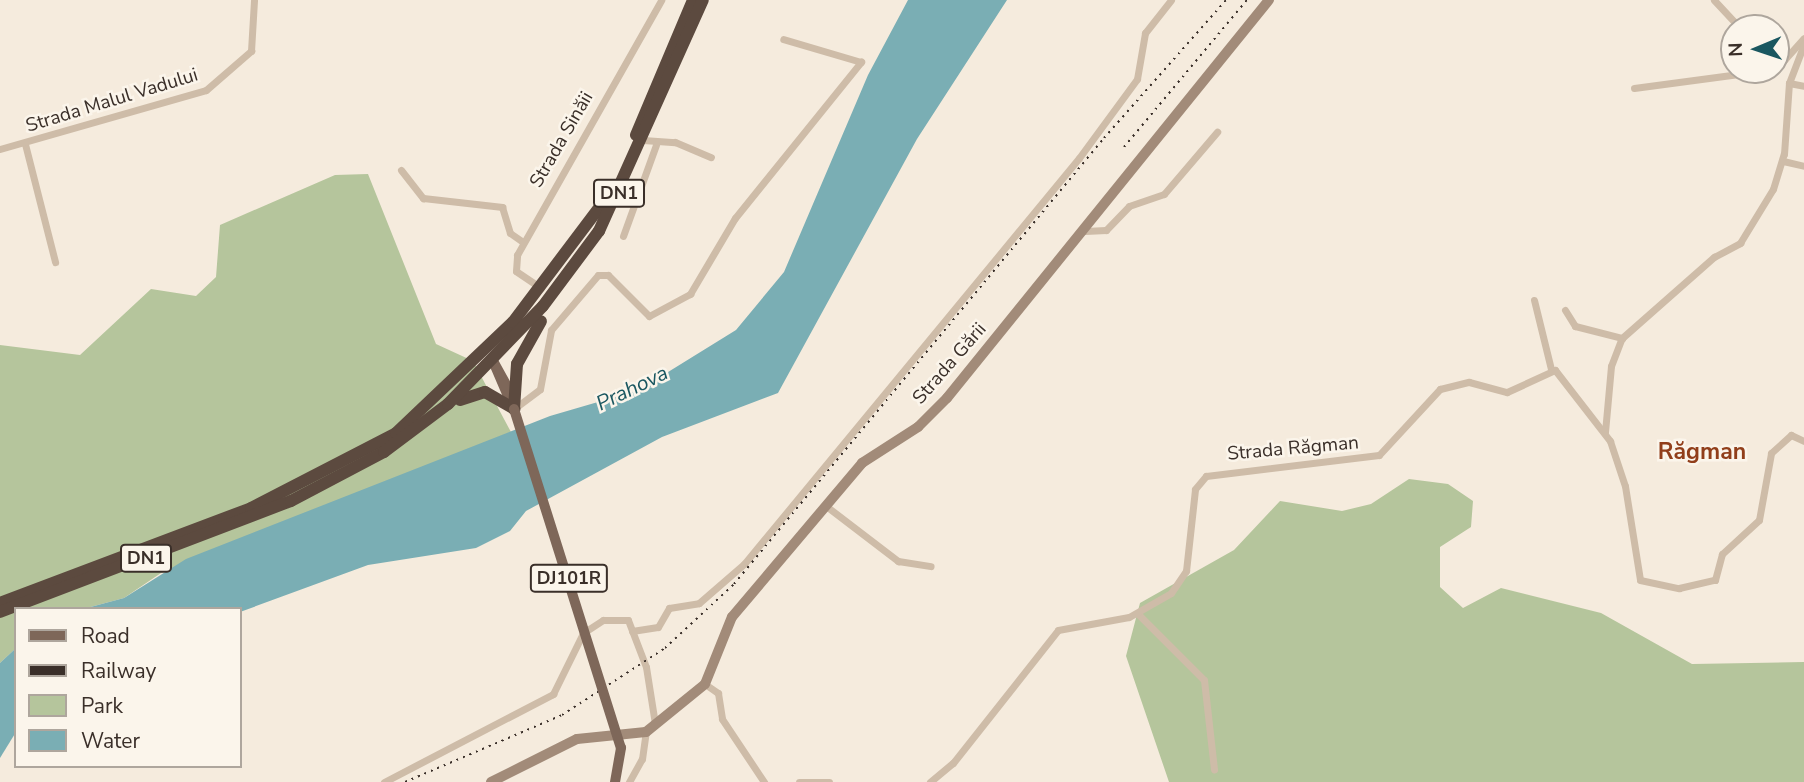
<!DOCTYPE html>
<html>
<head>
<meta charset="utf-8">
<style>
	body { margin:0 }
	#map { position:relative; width:1804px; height:782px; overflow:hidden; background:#f5ebdd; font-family:"Nunito Sans",sans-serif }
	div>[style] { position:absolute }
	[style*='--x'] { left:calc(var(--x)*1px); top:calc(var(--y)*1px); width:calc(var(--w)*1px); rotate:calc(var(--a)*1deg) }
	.green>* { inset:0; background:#b5c59c }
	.water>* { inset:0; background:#7aaeb4 }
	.street>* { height:7px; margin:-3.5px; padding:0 3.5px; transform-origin:3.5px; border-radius:3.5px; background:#cebca8 }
	.secondary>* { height:10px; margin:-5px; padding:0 5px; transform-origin:5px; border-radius:5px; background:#a28b79 }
	.primary>* { height:10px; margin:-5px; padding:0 5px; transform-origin:5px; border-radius:5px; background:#7e6759 }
	.highway>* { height:12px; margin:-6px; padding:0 6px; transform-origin:6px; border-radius:6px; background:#5c4a3f }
	.rail>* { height:2px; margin-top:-1px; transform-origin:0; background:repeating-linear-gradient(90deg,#3a2f29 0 2px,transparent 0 7px) }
	.primary-bridge>* { height:10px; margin:-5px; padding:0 5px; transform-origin:5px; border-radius:5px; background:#7e6759 }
	span { translate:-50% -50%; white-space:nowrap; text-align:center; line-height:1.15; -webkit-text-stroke:5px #fbf5eb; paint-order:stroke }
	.shield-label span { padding:2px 5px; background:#fbf5eb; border:2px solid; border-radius:5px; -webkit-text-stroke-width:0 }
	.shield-label { font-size:18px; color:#3a2f29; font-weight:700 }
	.street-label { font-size:19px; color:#3a2f29 }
	.water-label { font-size:21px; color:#1a5760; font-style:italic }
	.quarter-label { font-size:23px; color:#913e1a; font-weight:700 }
	.legend { position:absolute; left:14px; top:607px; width:228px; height:161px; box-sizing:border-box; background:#fbf5eb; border:2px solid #aea69d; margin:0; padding:9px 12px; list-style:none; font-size:21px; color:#3a2f29 }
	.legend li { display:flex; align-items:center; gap:14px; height:35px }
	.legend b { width:35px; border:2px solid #aea69d }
	.north { position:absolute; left:1720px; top:14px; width:70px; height:70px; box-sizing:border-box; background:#fbf5eb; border:2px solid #aea69d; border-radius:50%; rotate:268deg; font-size:19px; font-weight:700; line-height:28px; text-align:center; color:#3a2f29 }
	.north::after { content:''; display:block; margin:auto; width:24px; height:32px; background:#1a5760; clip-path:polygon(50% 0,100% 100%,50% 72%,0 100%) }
</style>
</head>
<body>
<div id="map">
	<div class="green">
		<div style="clip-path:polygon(368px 174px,436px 344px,473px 361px,511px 432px,161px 573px,124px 598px,83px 609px,16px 609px,16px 648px,0 663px,0 345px,80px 355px,151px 289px,196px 296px,216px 277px,220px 225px,335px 175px)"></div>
		<div style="clip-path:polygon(1409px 479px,1448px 484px,1473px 501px,1471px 527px,1440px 547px,1440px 587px,1463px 608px,1501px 588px,1601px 613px,1692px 664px,1804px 662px,1804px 782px,1169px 782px,1126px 656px,1140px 603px,1234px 550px,1280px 501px,1342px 511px,1371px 504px)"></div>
	</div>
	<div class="water">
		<div style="clip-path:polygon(908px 0,1007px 0,917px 139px,778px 393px,662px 437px,526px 511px,510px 531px,476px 548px,368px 565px,240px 612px,83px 609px,124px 598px,186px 559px,550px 416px,639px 390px,736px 330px,784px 272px,868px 75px)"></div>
		<div style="clip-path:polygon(16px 648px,16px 732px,0 758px,0 663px)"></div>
	</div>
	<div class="street">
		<div style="--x:1714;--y:0;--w:38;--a:47"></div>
		<div style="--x:1776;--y:56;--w:9;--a:18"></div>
		<div style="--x:1785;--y:59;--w:28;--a:-48"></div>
		<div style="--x:1776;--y:68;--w:13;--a:-45"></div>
		<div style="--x:1789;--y:83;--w:15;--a:11"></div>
		<div style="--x:1634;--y:88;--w:136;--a:-7.6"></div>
		<div style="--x:643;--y:140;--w:32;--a:4"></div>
		<div style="--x:675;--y:142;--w:39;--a:23"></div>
		<div style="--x:25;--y:144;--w:122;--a:75.7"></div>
		<div style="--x:0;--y:149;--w:214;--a:-16"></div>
		<div style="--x:206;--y:90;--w:60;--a:-40.9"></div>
		<div style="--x:251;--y:51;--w:51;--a:-86.6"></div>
		<div style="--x:1783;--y:161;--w:22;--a:13"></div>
		<div style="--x:401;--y:170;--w:36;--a:52"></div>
		<div style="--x:423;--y:198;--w:80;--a:6.5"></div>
		<div style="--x:502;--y:207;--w:27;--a:73"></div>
		<div style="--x:510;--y:233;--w:16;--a:35"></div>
		<div style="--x:1085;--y:231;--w:21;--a:-3"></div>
		<div style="--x:1106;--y:230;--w:33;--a:-46"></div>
		<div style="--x:1129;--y:206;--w:37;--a:-19"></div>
		<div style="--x:1164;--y:194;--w:82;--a:-49.5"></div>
		<div style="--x:623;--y:236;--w:97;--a:-70.1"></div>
		<div style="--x:541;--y:288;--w:30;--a:-146"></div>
		<div style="--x:516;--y:271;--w:16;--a:-86"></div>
		<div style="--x:517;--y:255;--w:293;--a:-60.5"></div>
		<div style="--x:1534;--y:300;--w:71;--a:76.2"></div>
		<div style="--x:1565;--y:310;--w:19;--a:58"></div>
		<div style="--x:1575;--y:326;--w:49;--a:14.3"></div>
		<div style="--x:515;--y:408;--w:31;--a:-37"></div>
		<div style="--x:540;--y:389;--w:60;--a:-79.4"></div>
		<div style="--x:551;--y:330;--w:72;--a:-49.5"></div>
		<div style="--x:598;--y:275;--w:10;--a:0"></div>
		<div style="--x:608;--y:275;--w:58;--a:45"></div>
		<div style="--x:649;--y:316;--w:47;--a:-28.2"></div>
		<div style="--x:690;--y:294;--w:88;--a:-59.4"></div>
		<div style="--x:735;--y:218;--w:201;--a:-51.1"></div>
		<div style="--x:861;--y:62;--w:81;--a:-163.6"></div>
		<div style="--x:1605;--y:432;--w:66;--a:-84.8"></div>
		<div style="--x:1611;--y:366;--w:30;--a:-69"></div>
		<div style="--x:1622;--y:338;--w:123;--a:-41.4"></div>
		<div style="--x:1714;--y:257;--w:30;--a:-28"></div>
		<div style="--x:1740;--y:243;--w:63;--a:-58.6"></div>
		<div style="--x:1773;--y:189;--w:37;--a:-73"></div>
		<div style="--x:1784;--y:154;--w:71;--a:-86"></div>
		<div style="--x:1789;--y:83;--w:42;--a:-69"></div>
		<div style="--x:826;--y:506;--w:91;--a:37.4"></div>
		<div style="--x:898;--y:561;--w:33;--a:9"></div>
		<div style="--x:1138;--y:614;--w:93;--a:45"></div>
		<div style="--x:1204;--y:680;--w:90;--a:83.6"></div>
		<div style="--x:632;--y:631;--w:26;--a:-9"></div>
		<div style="--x:658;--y:627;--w:22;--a:-60"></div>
		<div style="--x:669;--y:608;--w:30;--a:-9"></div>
		<div style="--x:699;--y:603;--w:60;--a:-40.9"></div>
		<div style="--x:744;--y:564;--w:526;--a:-50.47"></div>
		<div style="--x:1079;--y:158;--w:98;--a:-53.7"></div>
		<div style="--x:1137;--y:79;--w:47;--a:-80.1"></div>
		<div style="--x:1145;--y:33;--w:42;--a:-51.8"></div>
		<div style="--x:705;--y:684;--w:16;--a:35"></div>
		<div style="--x:718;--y:693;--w:26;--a:81"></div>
		<div style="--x:722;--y:719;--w:76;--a:56.3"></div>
		<div style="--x:384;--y:782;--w:191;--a:-27.5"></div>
		<div style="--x:553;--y:694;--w:68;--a:-63.8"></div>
		<div style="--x:583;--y:633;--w:24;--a:-33"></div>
		<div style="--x:603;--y:620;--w:25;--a:0"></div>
		<div style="--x:628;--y:620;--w:50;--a:69"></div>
		<div style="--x:646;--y:667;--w:58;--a:81"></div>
		<div style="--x:629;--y:782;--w:26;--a:-61"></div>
		<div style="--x:642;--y:759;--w:27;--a:-82"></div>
		<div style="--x:799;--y:782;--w:30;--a:0"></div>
		<div style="--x:930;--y:782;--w:30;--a:-40"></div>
		<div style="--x:953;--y:763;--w:169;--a:-51.7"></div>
		<div style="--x:1058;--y:630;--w:72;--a:-10.4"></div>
		<div style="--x:1129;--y:617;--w:48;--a:-29.7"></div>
		<div style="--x:1171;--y:593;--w:27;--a:-56"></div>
		<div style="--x:1186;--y:571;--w:82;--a:-83.7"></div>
		<div style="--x:1195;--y:489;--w:17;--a:-50"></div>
		<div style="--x:1206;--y:476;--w:174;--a:-6.9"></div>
		<div style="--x:1379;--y:455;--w:90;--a:-47.3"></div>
		<div style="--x:1440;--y:389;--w:30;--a:-14"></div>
		<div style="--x:1469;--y:382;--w:39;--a:15"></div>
		<div style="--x:1507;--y:392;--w:53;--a:-24.6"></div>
		<div style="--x:1555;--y:370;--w:90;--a:52.2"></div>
		<div style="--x:1610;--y:441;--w:47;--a:71.6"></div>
		<div style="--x:1625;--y:486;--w:95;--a:80.9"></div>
		<div style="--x:1640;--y:580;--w:40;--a:12"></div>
		<div style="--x:1679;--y:588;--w:37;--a:-13"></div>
		<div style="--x:1715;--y:580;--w:27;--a:-75"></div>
		<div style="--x:1722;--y:554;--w:50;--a:-42.6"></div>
		<div style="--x:1759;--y:520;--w:68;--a:-79.8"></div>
		<div style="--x:1771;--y:453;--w:27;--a:-42"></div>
		<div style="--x:1791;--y:435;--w:14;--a:25"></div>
	</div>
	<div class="secondary">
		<div style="--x:491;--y:782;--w:96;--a:-26.6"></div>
		<div style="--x:577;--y:739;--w:69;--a:-5.8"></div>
		<div style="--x:646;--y:732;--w:76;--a:-39.1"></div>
		<div style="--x:705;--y:684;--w:72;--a:-68.1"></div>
		<div style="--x:732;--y:617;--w:202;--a:-49.8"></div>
		<div style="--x:862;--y:463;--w:67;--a:-32.7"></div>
		<div style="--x:918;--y:427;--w:41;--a:-45"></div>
		<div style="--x:947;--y:398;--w:512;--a:-51.03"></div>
	</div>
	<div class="primary">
		<div style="--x:493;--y:361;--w:39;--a:61"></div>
		<div style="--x:493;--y:361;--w:46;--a:66.8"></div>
		<div style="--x:615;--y:782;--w:35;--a:-80"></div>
	</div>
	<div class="highway">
		<div style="--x:636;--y:135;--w:147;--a:-67.1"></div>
		<div style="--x:460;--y:400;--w:26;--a:-18"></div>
		<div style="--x:485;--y:392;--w:34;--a:30"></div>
		<div style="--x:514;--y:409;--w:45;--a:-86.2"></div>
		<div style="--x:517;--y:364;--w:49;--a:-60.8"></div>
		<div style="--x:0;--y:603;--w:268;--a:-20.7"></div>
		<div style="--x:251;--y:508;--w:163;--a:-27.3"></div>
		<div style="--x:396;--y:433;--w:161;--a:-43.5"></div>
		<div style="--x:513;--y:322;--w:158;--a:-53"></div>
		<div style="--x:0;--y:612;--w:311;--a:-20.9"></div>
		<div style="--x:291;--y:501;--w:105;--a:-27.8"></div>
		<div style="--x:384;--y:452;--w:80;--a:-36.9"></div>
		<div style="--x:448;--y:404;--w:136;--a:-45.9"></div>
		<div style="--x:543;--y:306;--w:94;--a:-53.3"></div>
		<div style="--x:599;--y:231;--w:253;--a:-65.8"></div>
	</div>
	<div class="rail">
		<div style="--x:1124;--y:147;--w:192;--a:-50.1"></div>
		<div style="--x:405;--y:782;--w:171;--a:-23.1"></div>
		<div style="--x:562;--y:715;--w:123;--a:-33"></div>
		<div style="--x:665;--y:648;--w:94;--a:-42.8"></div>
		<div style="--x:734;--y:584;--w:579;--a:-50.32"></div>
		<div style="--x:1104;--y:138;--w:184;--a:-48.5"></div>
	</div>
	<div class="primary-bridge">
		<div style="--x:514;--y:409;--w:355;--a:72.5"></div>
	</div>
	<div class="shield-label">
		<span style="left:619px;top:193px">DN1</span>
		<span style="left:146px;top:558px">DN1</span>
		<span style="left:569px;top:578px">DJ101R</span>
	</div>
	<div class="street-label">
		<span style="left:112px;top:101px;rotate:-17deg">Strada Malul Vadului</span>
		<span style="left:562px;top:140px;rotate:-60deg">Strada Sinăii</span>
		<span style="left:950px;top:364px;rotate:-49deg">Strada Gării</span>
		<span style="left:1293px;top:449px;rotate:-5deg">Strada Răgman</span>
	</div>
	<div class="water-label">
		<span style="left:632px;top:388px;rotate:-26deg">Prahova</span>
	</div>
	<div class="quarter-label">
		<span style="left:1702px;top:452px">Răgman</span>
	</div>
	<ul class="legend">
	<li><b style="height:9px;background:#7e6759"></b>Road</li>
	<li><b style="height:9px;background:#3a2f29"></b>Railway</li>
	<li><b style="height:19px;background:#b5c59c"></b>Park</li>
	<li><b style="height:19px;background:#7aaeb4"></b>Water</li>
	</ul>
	<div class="north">N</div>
</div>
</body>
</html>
